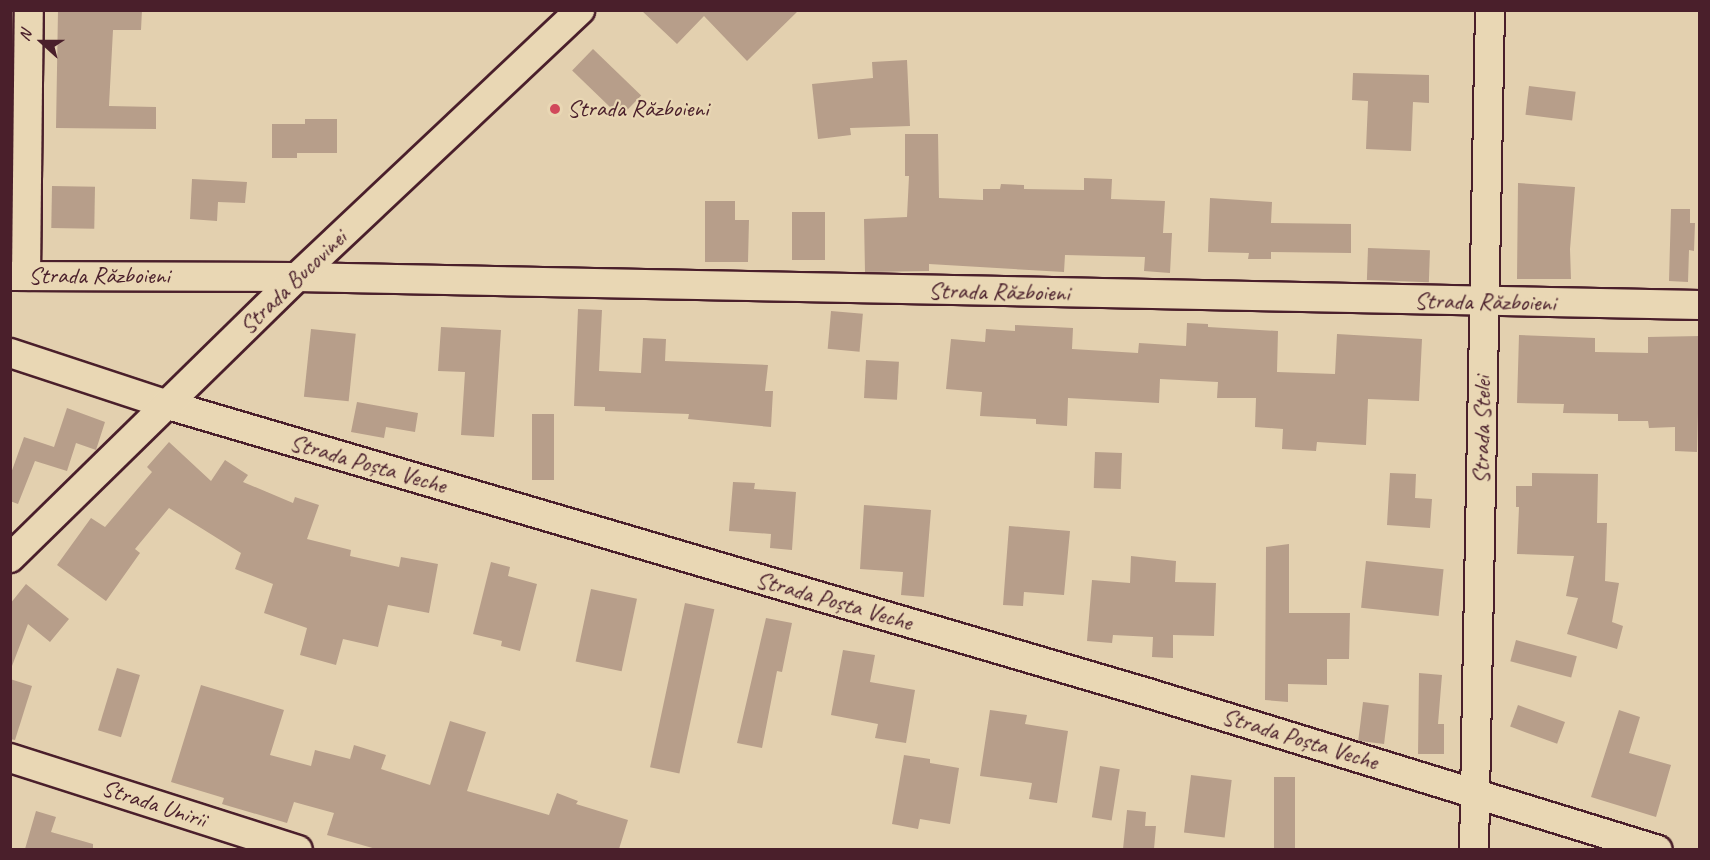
<!DOCTYPE html>
<html>
<head>
<meta charset="utf-8">
<style>
	body { margin:0 }
	#map { position:relative; width:1710px; height:860px; overflow:hidden; background:#e3d0af; font-family:Caveat,sans-serif }
	div>[style] { position:absolute }
	[style*='--x'] { left:calc(var(--x)*1px); top:calc(var(--y)*1px); width:calc(var(--w)*1px); rotate:calc(var(--a)*1deg) }
	.building>* { inset:0; background:#b79e8a; transform-origin:0 0 }
	.roads { filter:drop-shadow(2px 0 #4a1f2b) drop-shadow(-2px 0 #4a1f2b) drop-shadow(0 2px #4a1f2b) drop-shadow(0 -2px #4a1f2b) }
	.minor>* { height:28px; margin:-14px; padding:0 14px; transform-origin:14px; border-radius:14px; background:#e9d7b4 }
	.dots>* { width:16px; height:16px; translate:-50% -50%; box-sizing:border-box; border:3px solid #e9d7b4; border-radius:50% }
	span { translate:-50% -50%; white-space:nowrap; text-align:center; line-height:1.15; -webkit-text-stroke:4.5px #e9d7b4; paint-order:stroke }
	.poi-label { font-size:24px; color:#4a1f2b }
	.left { translate:0 -50%; text-align:left }
	.street-label { font-size:24px; color:#4a1f2b }
	.frame { position:absolute; inset:0; border:12px solid #4a1f2b; pointer-events:none }
	.north { position:absolute; left:12px; top:12px; width:60px; height:60px; -webkit-text-stroke:4px #e9d7b4; paint-order:stroke; rotate:291deg; font-size:16px; font-weight:700; line-height:24px; text-align:center; color:#4a1f2b }
	.north::after { content:''; display:block; margin:auto; width:21px; height:27px; background:#4a1f2b; clip-path:polygon(50% 0,100% 100%,50% 72%,0 100%) }
</style>
</head>
<body>
<div id="map">
	<div class="building">
		<div style="clip-path:polygon(58px 10px,142px 10px,141px 30px,113px 30px,109px 106px,156px 107px,156px 129px,56px 128px)"></div>
		<div style="clip-path:polygon(641px 10px,799px 10px,747px 61px,704px 16px,677px 44px)"></div>
		<div style="left:593px;top:49px;width:67px;height:30px;rotate:44deg"></div>
		<div style="clip-path:polygon(907px 60px,910px 126px,850px 128px,851px 135px,818px 139px,812px 84px,873px 78px,872px 62px)"></div>
		<div style="clip-path:polygon(1353px 73px,1429px 75px,1429px 103px,1413px 102px,1411px 151px,1366px 149px,1368px 101px,1352px 100px)"></div>
		<div style="left:1529px;top:86px;width:47px;height:29px;rotate:7deg"></div>
		<div style="clip-path:polygon(305px 119px,337px 119px,337px 153px,297px 153px,297px 158px,272px 158px,272px 124px,305px 124px)"></div>
		<div style="clip-path:polygon(905px 134px,938px 134px,939px 198px,983px 200px,983px 189px,1000px 189px,1001px 184px,1024px 185px,1024px 189px,1084px 190px,1084px 178px,1112px 179px,1111px 199px,1165px 201px,1163px 233px,1172px 233px,1170px 273px,1144px 271px,1145px 257px,1065px 255px,1064px 272px,929px 264px,929px 271px,865px 272px,864px 219px,907px 217px,909px 176px,905px 176px)"></div>
		<div style="clip-path:polygon(192px 179px,247px 182px,245px 203px,218px 202px,217px 221px,190px 219px)"></div>
		<div style="clip-path:polygon(1518px 183px,1575px 187px,1570px 249px,1571px 279px,1517px 279px)"></div>
		<div style="left:52px;top:186px;width:43px;height:42px;rotate:1deg"></div>
		<div style="clip-path:polygon(1210px 198px,1272px 202px,1271px 223px,1351px 224px,1351px 253px,1271px 252px,1271px 259px,1248px 259px,1249px 253px,1208px 252px)"></div>
		<div style="clip-path:polygon(705px 201px,735px 201px,735px 220px,749px 220px,748px 262px,705px 262px)"></div>
		<div style="clip-path:polygon(1671px 209px,1690px 209px,1690px 223px,1695px 223px,1694px 251px,1689px 250px,1688px 282px,1669px 281px)"></div>
		<div style="left:792px;top:212px;width:33px;height:48px"></div>
		<div style="left:1368px;top:248px;width:62px;height:32px;rotate:2deg"></div>
		<div style="clip-path:polygon(578px 309px,602px 310px,599px 371px,641px 373px,643px 338px,666px 339px,665px 361px,768px 365px,765px 391px,773px 391px,771px 427px,688px 419px,689px 414px,605px 411px,605px 407px,574px 406px)"></div>
		<div style="left:831px;top:311px;width:32px;height:38px;rotate:5deg"></div>
		<div style="clip-path:polygon(1187px 323px,1208px 324px,1208px 327px,1278px 331px,1277px 372px,1335px 374px,1337px 334px,1422px 339px,1419px 401px,1368px 399px,1366px 445px,1317px 442px,1316px 451px,1282px 449px,1283px 429px,1255px 427px,1256px 398px,1217px 398px,1218px 382px,1160px 379px,1159px 403px,1068px 398px,1067px 426px,1036px 424px,1036px 419px,980px 416px,982px 392px,946px 389px,951px 339px,985px 342px,986px 329px,1015px 331px,1015px 325px,1073px 328px,1072px 349px,1138px 353px,1139px 343px,1186px 346px)"></div>
		<div style="clip-path:polygon(441px 327px,501px 330px,494px 437px,461px 435px,465px 372px,438px 371px)"></div>
		<div style="left:311px;top:329px;width:45px;height:68px;rotate:6deg"></div>
		<div style="clip-path:polygon(1519px 335px,1595px 338px,1595px 352px,1648px 353px,1648px 337px,1700px 336px,1697px 452px,1675px 451px,1675px 427px,1649px 428px,1648px 421px,1618px 421px,1618px 414px,1563px 413px,1564px 404px,1517px 403px)"></div>
		<div style="left:866px;top:360px;width:33px;height:38px;rotate:3deg"></div>
		<div style="clip-path:polygon(357px 402px,418px 413px,415px 432px,386px 427px,384px 438px,351px 432px)"></div>
		<div style="clip-path:polygon(67px 408px,105px 422px,96px 450px,76px 443px,67px 471px,35px 461px,18px 504px,10px 501px,10px 476px,24px 437px,54px 447px)"></div>
		<div style="left:532px;top:414px;width:22px;height:66px"></div>
		<div style="clip-path:polygon(169px 442px,211px 481px,225px 460px,248px 475px,243px 482px,293px 503px,295px 497px,319px 505px,307px 539px,351px 550px,350px 556px,399px 567px,401px 557px,438px 564px,429px 613px,388px 605px,378px 647px,343px 639px,336px 665px,300px 655px,307px 628px,264px 613px,273px 584px,235px 569px,241px 553px,169px 508px,135px 549px,140px 553px,106px 601px,57px 565px,91px 518px,105px 527px,152px 472px,147px 467px)"></div>
		<div style="left:1095px;top:452px;width:27px;height:36px;rotate:2deg"></div>
		<div style="clip-path:polygon(1390px 473px,1416px 474px,1415px 498px,1432px 499px,1430px 528px,1387px 525px)"></div>
		<div style="clip-path:polygon(1532px 473px,1598px 474px,1597px 523px,1607px 523px,1605px 581px,1619px 583px,1612px 622px,1623px 626px,1617px 649px,1567px 634px,1578px 598px,1566px 596px,1574px 556px,1517px 554px,1519px 507px,1516px 507px,1516px 486px,1532px 486px)"></div>
		<div style="clip-path:polygon(733px 482px,755px 483px,754px 489px,796px 492px,792px 550px,770px 548px,771px 534px,729px 531px)"></div>
		<div style="clip-path:polygon(864px 505px,931px 510px,924px 597px,901px 595px,903px 572px,860px 569px)"></div>
		<div style="clip-path:polygon(1009px 526px,1070px 531px,1064px 595px,1024px 592px,1023px 606px,1003px 605px)"></div>
		<div style="clip-path:polygon(1289px 544px,1289px 613px,1350px 613px,1349px 659px,1327px 659px,1327px 685px,1288px 684px,1288px 702px,1265px 700px,1266px 547px)"></div>
		<div style="clip-path:polygon(1131px 556px,1176px 561px,1175px 582px,1216px 583px,1214px 636px,1173px 635px,1173px 658px,1152px 657px,1153px 637px,1113px 635px,1112px 643px,1087px 641px,1092px 580px,1130px 583px)"></div>
		<div style="left:1366px;top:561px;width:78px;height:47px;rotate:6deg"></div>
		<div style="clip-path:polygon(491px 562px,510px 567px,508px 576px,537px 584px,520px 651px,501px 646px,502px 641px,473px 634px)"></div>
		<div style="clip-path:polygon(26px 584px,69px 619px,50px 642px,28px 624px,12px 666px,10px 604px)"></div>
		<div style="left:591px;top:589px;width:47px;height:74px;rotate:12deg"></div>
		<div style="left:685px;top:603px;width:30px;height:168px;rotate:12deg"></div>
		<div style="clip-path:polygon(766px 618px,792px 623px,782px 672px,777px 671px,762px 748px,737px 743px)"></div>
		<div style="left:1516px;top:640px;width:63px;height:22px;rotate:15deg"></div>
		<div style="clip-path:polygon(843px 650px,875px 655px,870px 682px,915px 690px,906px 743px,875px 738px,878px 724px,831px 715px)"></div>
		<div style="left:117px;top:668px;width:24px;height:65px;rotate:17deg"></div>
		<div style="clip-path:polygon(1419px 673px,1442px 675px,1438px 724px,1444px 724px,1444px 754px,1418px 754px)"></div>
		<div style="clip-path:polygon(10px 679px,32px 686px,15px 740px,10px 739px)"></div>
		<div style="clip-path:polygon(201px 685px,284px 710px,270px 755px,311px 766px,315px 750px,350px 759px,354px 745px,386px 755px,381px 769px,430px 785px,450px 721px,486px 732px,467px 791px,549px 815px,557px 793px,578px 801px,576px 804px,628px 820px,619px 849px,376px 849px,327px 835px,334px 813px,294px 802px,287px 823px,222px 804px,224px 798px,171px 782px)"></div>
		<div style="left:1363px;top:702px;width:26px;height:39px;rotate:7deg"></div>
		<div style="left:1518px;top:705px;width:50px;height:23px;rotate:20deg"></div>
		<div style="clip-path:polygon(990px 710px,1027px 715px,1025px 724px,1068px 731px,1057px 803px,1029px 799px,1032px 783px,980px 776px)"></div>
		<div style="clip-path:polygon(1619px 710px,1640px 717px,1629px 753px,1671px 765px,1656px 817px,1591px 797px)"></div>
		<div style="clip-path:polygon(904px 755px,930px 759px,930px 763px,959px 768px,950px 824px,920px 819px,918px 829px,892px 824px)"></div>
		<div style="left:1100px;top:766px;width:20px;height:52px;rotate:9deg"></div>
		<div style="left:1191px;top:775px;width:41px;height:58px;rotate:7deg"></div>
		<div style="left:1274px;top:777px;width:21px;height:72px"></div>
		<div style="clip-path:polygon(1127px 810px,1146px 812px,1145px 826px,1156px 826px,1154px 849px,1123px 849px)"></div>
		<div style="clip-path:polygon(36px 811px,56px 817px,51px 832px,93px 844px,93px 849px,25px 849px)"></div>
	</div>
	<div class="roads">
		<div class="minor">
			<div style="--x:10;--y:276;--w:287;--a:0.2"></div>
			<div style="--x:297;--y:277;--w:1403;--a:1.14"></div>
			<div style="--x:26;--y:276;--w:266;--a:-89.4"></div>
			<div style="--x:10;--y:353;--w:166;--a:18.2"></div>
			<div style="--x:168;--y:405;--w:1025;--a:16.38"></div>
			<div style="--x:1151;--y:694;--w:530;--a:17.1"></div>
			<div style="--x:10;--y:558;--w:402;--a:-44.4"></div>
			<div style="--x:297;--y:277;--w:389;--a:-43.3"></div>
			<div style="--x:10;--y:758;--w:302;--a:17.7"></div>
			<div style="--x:1474;--y:850;--w:840;--a:-88.91"></div>
		</div>
	</div>
	<div class="dots">
		<div style="left:555px;top:109px;background:#d1495b"></div>
	</div>
	<div class="poi-label">
		<span class="left" style="left:567px;top:109px">Strada Războieni</span>
	</div>
	<div class="street-label">
		<span style="left:99px;top:276px">Strada Războieni</span>
		<span style="left:293px;top:282px;rotate:-44deg">Strada Bucovinei</span>
		<span style="left:999px;top:292px;rotate:1deg">Strada Războieni</span>
		<span style="left:1485px;top:302px;rotate:1deg">Strada Războieni</span>
		<span style="left:1482px;top:430px;rotate:-89deg">Strada Stelei</span>
		<span style="left:368px;top:464px;rotate:16deg">Strada Poșta Veche</span>
		<span style="left:834px;top:601px;rotate:16deg">Strada Poșta Veche</span>
		<span style="left:1300px;top:739px;rotate:17deg">Strada Poșta Veche</span>
		<span style="left:154px;top:804px;rotate:18deg">Strada Unirii</span>
	</div>
	<div class="frame"></div>
	<div class="north">N</div>
</div>
</body>
</html>
